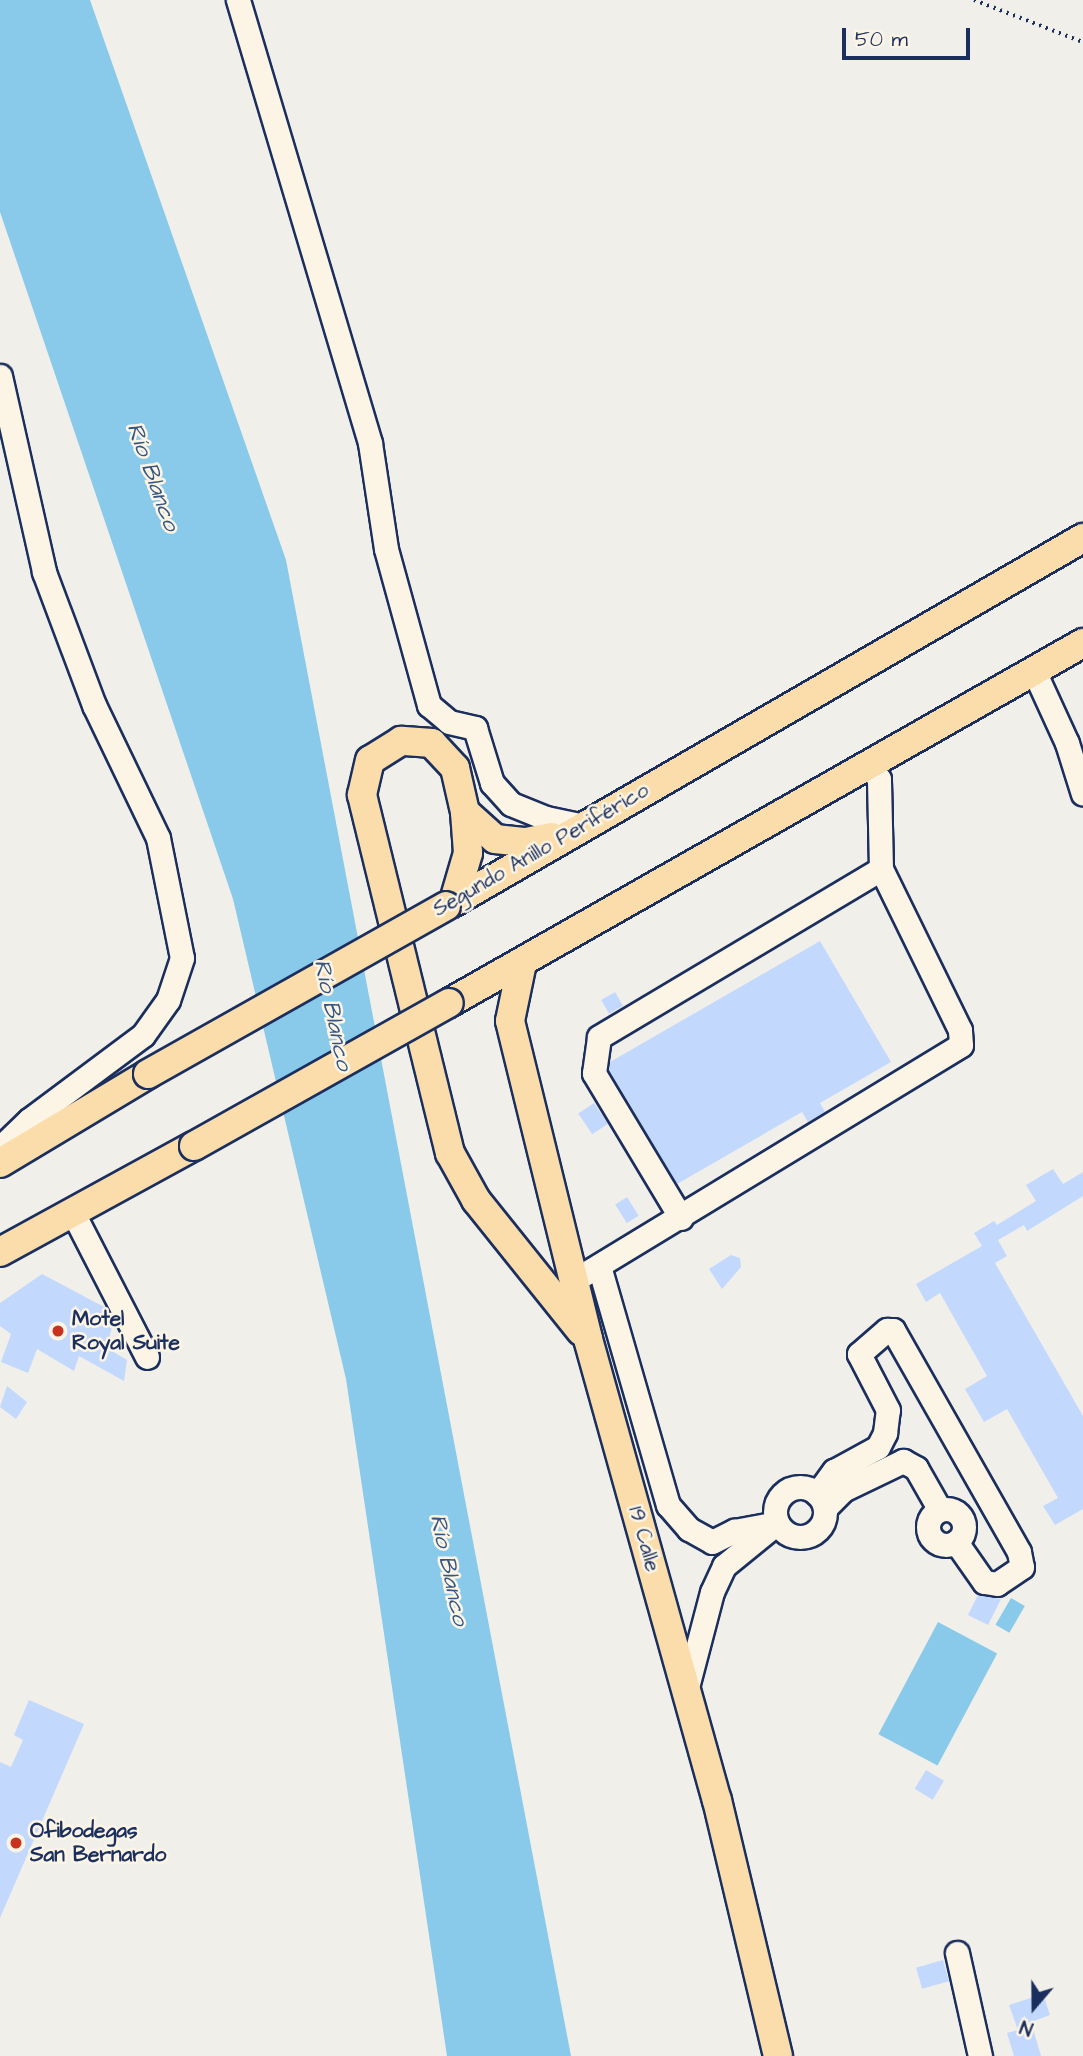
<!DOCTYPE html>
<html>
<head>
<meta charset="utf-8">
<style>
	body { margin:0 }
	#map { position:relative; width:1083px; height:2056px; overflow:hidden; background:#f1efea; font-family:"Architects Daughter",sans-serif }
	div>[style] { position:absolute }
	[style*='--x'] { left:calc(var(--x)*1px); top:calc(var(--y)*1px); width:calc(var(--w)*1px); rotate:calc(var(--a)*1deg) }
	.water>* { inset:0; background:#89caea; transform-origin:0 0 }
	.building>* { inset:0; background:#c3d8fd; transform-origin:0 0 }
	.path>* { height:3.5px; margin-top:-1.75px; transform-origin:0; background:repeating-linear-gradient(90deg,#1b2f5e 0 2px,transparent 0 7px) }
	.roads { filter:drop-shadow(2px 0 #1b2f5e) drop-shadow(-2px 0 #1b2f5e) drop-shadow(0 2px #1b2f5e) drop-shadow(0 -2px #1b2f5e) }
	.minor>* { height:23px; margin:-11.5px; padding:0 11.5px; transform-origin:11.5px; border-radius:11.5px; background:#fcf5e5 }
	.minor>.ring { margin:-11.5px; padding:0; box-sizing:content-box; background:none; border:23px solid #fcf5e5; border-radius:50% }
	.major>* { height:28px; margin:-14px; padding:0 14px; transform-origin:14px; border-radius:14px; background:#faddab }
	.bridges { filter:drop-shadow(2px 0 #1b2f5e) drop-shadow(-2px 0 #1b2f5e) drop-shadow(0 2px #1b2f5e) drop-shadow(0 -2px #1b2f5e) }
	.major-bridge>* { height:28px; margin:-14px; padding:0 14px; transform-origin:14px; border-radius:14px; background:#faddab }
	.dots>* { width:19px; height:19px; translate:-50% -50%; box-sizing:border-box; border:4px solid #fcf5e5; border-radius:50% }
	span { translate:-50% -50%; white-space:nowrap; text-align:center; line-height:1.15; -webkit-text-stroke:5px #fcf5e5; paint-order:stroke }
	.street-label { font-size:21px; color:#1b2f5e }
	.poi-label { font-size:21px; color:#1b2f5e; font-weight:700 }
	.left { translate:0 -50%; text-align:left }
	.water-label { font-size:23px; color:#365681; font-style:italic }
	.north { position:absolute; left:999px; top:1972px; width:70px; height:70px; -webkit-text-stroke:5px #fcf5e5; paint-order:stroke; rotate:200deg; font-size:19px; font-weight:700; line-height:28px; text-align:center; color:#1b2f5e }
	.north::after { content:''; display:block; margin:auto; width:24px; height:32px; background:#1b2f5e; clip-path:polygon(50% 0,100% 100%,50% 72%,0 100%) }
	.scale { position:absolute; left:842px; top:28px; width:128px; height:32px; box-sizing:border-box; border:4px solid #1b2f5e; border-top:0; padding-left:9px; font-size:21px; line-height:24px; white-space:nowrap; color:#1b2f5e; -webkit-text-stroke:5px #fcf5e5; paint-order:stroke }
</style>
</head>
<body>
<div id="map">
	<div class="water">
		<div style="clip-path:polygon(0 0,90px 0,286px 560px,571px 2056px,447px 2056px,346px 1379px,233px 899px,0 212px)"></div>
		<div style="left:1011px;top:1598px;width:16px;height:31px;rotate:30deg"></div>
		<div style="left:938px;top:1622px;width:67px;height:127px;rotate:28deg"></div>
	</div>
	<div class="building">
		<div style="clip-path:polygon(820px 941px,891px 1062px,820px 1103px,825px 1112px,808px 1122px,802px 1112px,677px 1184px,609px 1070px,610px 1062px)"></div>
		<div style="left:615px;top:992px;width:16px;height:16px;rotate:60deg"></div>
		<div style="left:594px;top:1103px;width:25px;height:19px;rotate:56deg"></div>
		<div style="clip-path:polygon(1053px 1169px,1063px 1184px,1083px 1172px,1083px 1196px,1027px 1231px,1024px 1225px,998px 1240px,1007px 1256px,995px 1263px,1083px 1416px,1083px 1509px,1055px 1525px,1043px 1506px,1058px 1498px,1007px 1409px,984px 1422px,965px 1389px,987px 1376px,940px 1293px,926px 1302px,916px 1284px,982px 1246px,974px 1233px,994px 1221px,997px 1225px,1036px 1201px,1026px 1185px)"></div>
		<div style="left:627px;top:1197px;width:22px;height:14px;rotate:58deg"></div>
		<div style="clip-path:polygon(731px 1255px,740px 1258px,741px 1267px,722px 1289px,709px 1269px)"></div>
		<div style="clip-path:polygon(42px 1274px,106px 1308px,113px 1322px,107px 1348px,127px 1360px,124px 1381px,79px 1356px,74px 1371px,37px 1349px,28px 1373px,1px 1362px,11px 1334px,0 1326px,0 1303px)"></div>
		<div style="clip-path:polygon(7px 1386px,27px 1402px,16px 1419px,0 1407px)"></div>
		<div style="clip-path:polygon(978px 1595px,1001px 1599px,988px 1625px,968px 1615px)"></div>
		<div style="clip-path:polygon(29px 1700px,84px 1724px,0 1918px,0 1762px,11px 1767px,23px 1740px,14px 1735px)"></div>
		<div style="left:926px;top:1770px;width:21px;height:22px;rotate:31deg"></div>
		<div style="left:943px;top:1960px;width:22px;height:28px;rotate:74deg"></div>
		<div style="clip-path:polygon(1043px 1994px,1050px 2015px,1031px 2022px,1041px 2056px,1014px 2056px,1007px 2033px,1018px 2030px,1009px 2005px)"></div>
	</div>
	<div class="path">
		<div style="--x:974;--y:0;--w:117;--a:21.1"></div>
	</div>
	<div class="roads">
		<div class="minor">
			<div style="--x:238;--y:0;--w:462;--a:73.4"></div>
			<div style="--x:370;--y:443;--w:107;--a:81.4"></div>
			<div style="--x:386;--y:549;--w:162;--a:74.6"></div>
			<div style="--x:429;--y:705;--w:26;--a:40"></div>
			<div style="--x:449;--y:722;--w:27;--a:13"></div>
			<div style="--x:475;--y:728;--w:58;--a:72.8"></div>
			<div style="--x:492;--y:783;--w:28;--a:48"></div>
			<div style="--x:511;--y:804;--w:38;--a:22"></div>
			<div style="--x:546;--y:818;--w:39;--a:12"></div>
			<div style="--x:0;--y:376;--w:201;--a:77.3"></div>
			<div style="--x:44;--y:572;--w:142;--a:69.4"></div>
			<div style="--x:94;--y:705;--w:148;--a:64.3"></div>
			<div style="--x:158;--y:838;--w:122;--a:78.7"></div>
			<div style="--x:182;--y:958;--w:44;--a:108.4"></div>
			<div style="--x:168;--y:1000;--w:43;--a:125.5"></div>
			<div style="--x:143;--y:1035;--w:142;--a:143.3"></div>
			<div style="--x:29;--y:1120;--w:40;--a:136"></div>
			<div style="--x:1034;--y:671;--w:79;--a:65.4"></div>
			<div style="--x:1067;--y:743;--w:53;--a:72.6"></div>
			<div style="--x:72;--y:1211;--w:164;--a:62.8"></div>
			<div style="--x:681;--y:1218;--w:169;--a:-121"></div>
			<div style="--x:594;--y:1073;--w:36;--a:-82"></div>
			<div style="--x:599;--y:1037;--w:328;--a:-30.8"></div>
			<div style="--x:599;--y:1266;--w:249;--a:73.9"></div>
			<div style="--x:668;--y:1505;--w:32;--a:49"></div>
			<div style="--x:689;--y:1529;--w:26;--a:29"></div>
			<div style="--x:712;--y:1542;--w:25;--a:-27"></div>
			<div style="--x:734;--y:1531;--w:44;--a:-10.5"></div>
			<div style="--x:573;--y:1281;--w:454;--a:-31.3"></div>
			<div style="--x:961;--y:1045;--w:15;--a:-94"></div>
			<div style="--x:960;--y:1030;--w:179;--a:-116.1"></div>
			<div style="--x:881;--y:869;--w:90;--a:-91.3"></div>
			<div style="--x:879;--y:779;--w:14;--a:-124"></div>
			<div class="ring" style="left:775px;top:1487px;width:27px;height:27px"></div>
			<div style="--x:817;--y:1494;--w:29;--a:-54"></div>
			<div style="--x:834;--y:1471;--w:50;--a:-28.6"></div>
			<div style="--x:878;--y:1447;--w:16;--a:-63"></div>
			<div style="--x:885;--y:1433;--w:23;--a:-83"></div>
			<div style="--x:888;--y:1410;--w:63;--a:-117.4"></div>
			<div style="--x:859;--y:1354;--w:37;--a:-41"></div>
			<div style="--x:887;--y:1330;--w:6;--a:0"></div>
			<div style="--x:893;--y:1330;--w:255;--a:60.4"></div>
			<div style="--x:1019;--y:1552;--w:15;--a:79"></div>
			<div style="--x:1022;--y:1567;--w:30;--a:146"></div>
			<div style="--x:997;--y:1584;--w:13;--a:-171"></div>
			<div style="--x:984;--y:1582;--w:49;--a:-125"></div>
			<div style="--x:825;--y:1508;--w:25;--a:-45"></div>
			<div style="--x:843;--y:1490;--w:67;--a:-25.8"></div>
			<div style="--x:903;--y:1461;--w:15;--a:28"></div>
			<div style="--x:916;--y:1468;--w:48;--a:60.3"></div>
			<div class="ring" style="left:928px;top:1509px;width:13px;height:13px"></div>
			<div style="--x:686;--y:1691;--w:102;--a:-75.3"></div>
			<div style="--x:712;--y:1592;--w:29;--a:-65"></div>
			<div style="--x:724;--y:1566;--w:68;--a:-39.1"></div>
			<div style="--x:957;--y:1953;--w:106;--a:77.4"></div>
		</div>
		<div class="major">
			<div style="--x:465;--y:812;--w:40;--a:42"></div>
			<div style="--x:495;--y:839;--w:31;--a:6"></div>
			<div style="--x:526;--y:842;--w:26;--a:-11"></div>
			<div style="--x:454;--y:901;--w:50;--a:-73.7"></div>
			<div style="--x:468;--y:853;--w:41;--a:-94.2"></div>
			<div style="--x:465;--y:812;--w:45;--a:-102.8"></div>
			<div style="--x:455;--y:768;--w:34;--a:-133"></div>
			<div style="--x:432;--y:743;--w:31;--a:-176"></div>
			<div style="--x:401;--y:741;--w:36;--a:148"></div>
			<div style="--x:370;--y:760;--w:36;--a:103"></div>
			<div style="--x:362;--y:795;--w:369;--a:76.2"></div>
			<div style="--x:450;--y:1153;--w:54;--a:61"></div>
			<div style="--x:476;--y:1200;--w:168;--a:51.3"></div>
			<div style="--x:452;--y:903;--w:729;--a:-30.05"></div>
			<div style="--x:522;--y:963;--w:59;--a:101.7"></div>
			<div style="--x:510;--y:1021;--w:327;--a:76.2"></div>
			<div style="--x:588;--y:1339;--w:479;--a:74.4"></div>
			<div style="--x:717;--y:1800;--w:263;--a:76.6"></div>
			<div style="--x:449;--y:1003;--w:729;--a:-29.59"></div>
			<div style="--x:0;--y:1163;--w:173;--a:-31"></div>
			<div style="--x:0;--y:1252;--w:221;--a:-28.7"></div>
		</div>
	</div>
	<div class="bridges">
		<div class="major-bridge">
			<div style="--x:148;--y:1074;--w:342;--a:-29.4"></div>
			<div style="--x:194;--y:1146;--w:292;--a:-29.3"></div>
		</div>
	</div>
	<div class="dots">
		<div style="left:58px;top:1331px;background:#c8321e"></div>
		<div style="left:16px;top:1843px;background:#c8321e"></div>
	</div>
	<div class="street-label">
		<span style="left:541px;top:850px;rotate:-30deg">Segundo Anillo Periférico</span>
		<span style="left:644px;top:1539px;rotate:74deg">19 Calle</span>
	</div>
	<div class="poi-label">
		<span class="left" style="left:72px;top:1331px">Motel<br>Royal Suite</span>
		<span class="left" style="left:30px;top:1843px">Ofibodegas<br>San Bernardo</span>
	</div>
	<div class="water-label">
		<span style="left:153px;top:477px;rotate:70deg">Río Blanco</span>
		<span style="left:333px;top:1015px;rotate:78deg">Río Blanco</span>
		<span style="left:449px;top:1570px;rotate:78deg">Río Blanco</span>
	</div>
	<div class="north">N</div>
	<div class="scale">50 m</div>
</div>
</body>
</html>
